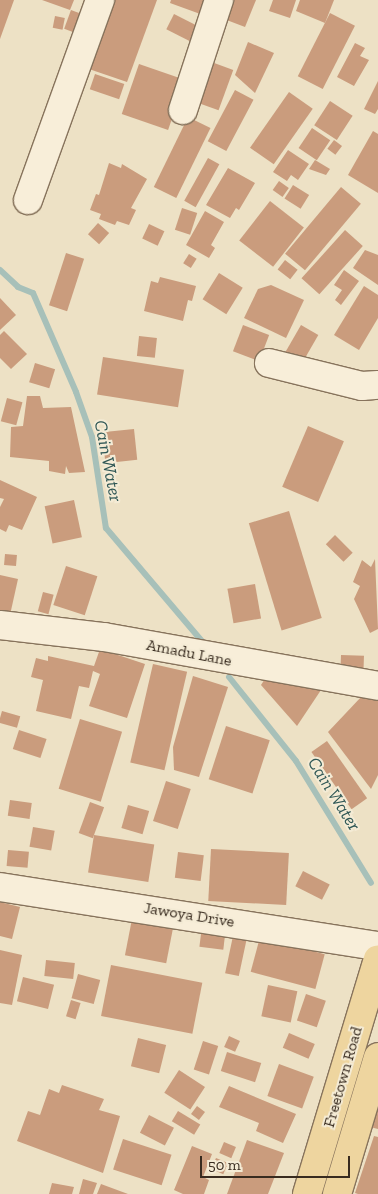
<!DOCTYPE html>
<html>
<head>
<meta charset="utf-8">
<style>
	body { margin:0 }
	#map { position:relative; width:378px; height:1194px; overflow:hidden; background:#ede1c5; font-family:"Zilla Slab",serif }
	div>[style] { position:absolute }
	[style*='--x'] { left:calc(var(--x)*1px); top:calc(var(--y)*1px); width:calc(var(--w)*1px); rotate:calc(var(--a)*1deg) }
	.stream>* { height:6px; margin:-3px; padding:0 3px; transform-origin:3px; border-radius:3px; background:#a7c0b9 }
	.building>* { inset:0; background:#ca9c7d; transform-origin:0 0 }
	.roads { filter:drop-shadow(1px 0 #87735c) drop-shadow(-1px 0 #87735c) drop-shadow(0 1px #87735c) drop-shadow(0 -1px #87735c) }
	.minor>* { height:28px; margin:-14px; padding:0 14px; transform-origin:14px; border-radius:14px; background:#f8eed9 }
	.major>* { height:28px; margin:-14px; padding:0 14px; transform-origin:14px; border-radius:14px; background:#eed59f }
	span { translate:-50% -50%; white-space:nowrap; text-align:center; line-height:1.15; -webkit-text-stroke:4px #f4ebd5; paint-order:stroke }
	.street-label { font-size:16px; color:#382b1f }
	.water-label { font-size:18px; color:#2f5755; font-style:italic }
	.scale { position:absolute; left:200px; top:1156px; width:150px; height:22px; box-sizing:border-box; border:2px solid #382b1f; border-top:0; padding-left:6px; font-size:15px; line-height:18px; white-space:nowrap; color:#382b1f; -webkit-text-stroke:4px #f4ebd5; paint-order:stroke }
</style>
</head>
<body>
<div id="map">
	<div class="stream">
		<div style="--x:0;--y:270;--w:25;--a:43"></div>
		<div style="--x:18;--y:287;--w:16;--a:22"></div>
		<div style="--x:33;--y:293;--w:108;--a:66.5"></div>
		<div style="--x:76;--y:392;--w:48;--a:70.4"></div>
		<div style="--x:92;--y:437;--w:92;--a:81.3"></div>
		<div style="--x:106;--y:528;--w:155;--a:49.7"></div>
		<div style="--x:229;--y:677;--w:107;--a:51.4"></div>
		<div style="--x:296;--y:761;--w:143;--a:58.4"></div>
	</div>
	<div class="building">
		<div style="clip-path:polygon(0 0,14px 0,0 39px)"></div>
		<div style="clip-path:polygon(42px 0,74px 0,70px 10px)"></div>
		<div style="clip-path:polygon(111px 0,157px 0,127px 82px,86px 68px)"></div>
		<div style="clip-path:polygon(171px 0,209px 0,203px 15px,170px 3px)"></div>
		<div style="clip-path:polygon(232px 0,256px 0,245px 27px,224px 19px)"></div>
		<div style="clip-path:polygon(273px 0,296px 0,290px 18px,269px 11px)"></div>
		<div style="clip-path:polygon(300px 0,334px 0,325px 23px,296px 11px)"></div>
		<div style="left:71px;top:10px;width:15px;height:20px;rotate:20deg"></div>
		<div style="left:330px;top:13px;width:28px;height:71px;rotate:27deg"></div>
		<div style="left:174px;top:14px;width:31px;height:17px;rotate:27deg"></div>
		<div style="left:55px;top:16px;width:10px;height:12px;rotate:11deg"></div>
		<div style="clip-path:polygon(248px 42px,274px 53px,255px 93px,235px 75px)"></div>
		<div style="clip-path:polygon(355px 43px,365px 48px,360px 56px,369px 60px,354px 86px,337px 77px)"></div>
		<div style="left:206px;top:60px;width:29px;height:43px;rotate:20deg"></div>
		<div style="left:139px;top:64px;width:49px;height:53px;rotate:19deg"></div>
		<div style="left:95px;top:74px;width:31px;height:16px;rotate:19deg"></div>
		<div style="clip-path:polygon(378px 81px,378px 109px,375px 114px,364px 109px)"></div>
		<div style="left:235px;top:90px;width:21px;height:58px;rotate:28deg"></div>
		<div style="left:289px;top:92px;width:29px;height:68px;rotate:35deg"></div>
		<div style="left:330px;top:101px;width:27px;height:29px;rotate:33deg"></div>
		<div style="left:188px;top:117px;width:25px;height:78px;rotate:26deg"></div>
		<div style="left:312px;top:128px;width:22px;height:24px;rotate:34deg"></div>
		<div style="clip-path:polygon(373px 131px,378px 134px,378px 193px,348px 175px)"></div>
		<div style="left:334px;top:140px;width:10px;height:11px;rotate:37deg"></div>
		<div style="clip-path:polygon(288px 150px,309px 164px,298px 180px,291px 175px,287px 181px,273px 172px)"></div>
		<div style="left:208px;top:158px;width:13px;height:49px;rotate:29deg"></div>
		<div style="clip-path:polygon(315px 160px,330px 169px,326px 175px,309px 169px)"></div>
		<div style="clip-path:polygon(109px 163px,121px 168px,122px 164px,147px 179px,131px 208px,136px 210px,129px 225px,117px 221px,115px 225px,99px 219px,101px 214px,90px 210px,96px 194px,99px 195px)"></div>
		<div style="clip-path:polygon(228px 168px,255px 183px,239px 210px,236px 208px,230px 218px,206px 205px)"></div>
		<div style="left:279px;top:181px;width:12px;height:11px;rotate:35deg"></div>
		<div style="left:293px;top:185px;width:19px;height:16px;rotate:32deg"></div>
		<div style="left:341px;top:187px;width:26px;height:87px;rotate:40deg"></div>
		<div style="left:270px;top:201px;width:43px;height:50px;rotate:38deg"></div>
		<div style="left:182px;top:208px;width:16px;height:23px;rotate:18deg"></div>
		<div style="clip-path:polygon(205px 211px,224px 222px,211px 245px,215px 248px,209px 258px,186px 245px)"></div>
		<div style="left:98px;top:223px;width:15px;height:15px;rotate:42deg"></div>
		<div style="left:149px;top:224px;width:17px;height:16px;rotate:25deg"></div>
		<div style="left:345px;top:230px;width:24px;height:65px;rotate:42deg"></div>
		<div style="clip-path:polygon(365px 250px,378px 255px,378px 285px,353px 268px)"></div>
		<div style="left:66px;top:253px;width:19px;height:55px;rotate:18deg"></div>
		<div style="left:189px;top:254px;width:9px;height:11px;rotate:32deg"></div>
		<div style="left:285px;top:260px;width:16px;height:12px;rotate:38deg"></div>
		<div style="clip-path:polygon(344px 270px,359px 281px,341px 305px,335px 300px,342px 290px,334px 285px)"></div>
		<div style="left:219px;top:273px;width:28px;height:31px;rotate:32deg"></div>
		<div style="clip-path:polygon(160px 277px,196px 286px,192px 301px,188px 300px,183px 321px,144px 311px,151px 281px,158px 283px)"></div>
		<div style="clip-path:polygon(271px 285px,304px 300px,286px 338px,244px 318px,258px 289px)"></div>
		<div style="clip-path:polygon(364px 286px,378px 295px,378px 318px,359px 350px,334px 335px)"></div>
		<div style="clip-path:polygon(0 298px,16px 315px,0 330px)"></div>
		<div style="left:243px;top:325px;width:28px;height:28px;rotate:21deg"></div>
		<div style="left:301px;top:325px;width:20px;height:34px;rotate:30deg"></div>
		<div style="clip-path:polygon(4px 331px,27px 354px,11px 369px,0 358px,0 335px)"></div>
		<div style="left:139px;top:336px;width:18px;height:20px;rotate:6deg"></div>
		<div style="left:103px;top:357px;width:82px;height:38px;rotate:9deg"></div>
		<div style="left:35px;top:363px;width:21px;height:20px;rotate:17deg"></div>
		<div style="clip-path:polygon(27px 396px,40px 396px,43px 408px,71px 407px,85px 472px,69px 473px,66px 466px,65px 474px,49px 471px,49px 461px,10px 457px,11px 427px,23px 426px)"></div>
		<div style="left:7px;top:398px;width:16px;height:24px;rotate:15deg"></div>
		<div style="left:308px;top:426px;width:39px;height:66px;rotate:23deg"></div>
		<div style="left:134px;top:429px;width:31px;height:32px;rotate:84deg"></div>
		<div style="clip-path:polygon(0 480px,37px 497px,22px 530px,9px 525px,6px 532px,0 529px,0 507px,4px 499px,0 498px)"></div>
		<div style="left:74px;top:500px;width:38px;height:30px;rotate:78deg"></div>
		<div style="left:289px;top:511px;width:112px;height:42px;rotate:73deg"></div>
		<div style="left:335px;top:535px;width:25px;height:13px;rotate:45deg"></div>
		<div style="left:5px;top:554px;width:12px;height:11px;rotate:5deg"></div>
		<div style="clip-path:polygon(375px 559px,378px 629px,370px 633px,354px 599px,360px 586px,353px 582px,362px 560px,371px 567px)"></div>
		<div style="left:66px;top:566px;width:33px;height:41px;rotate:18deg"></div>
		<div style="clip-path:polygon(0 575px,18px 579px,10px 615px,0 613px)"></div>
		<div style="left:255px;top:584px;width:35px;height:28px;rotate:80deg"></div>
		<div style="left:43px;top:592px;width:11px;height:20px;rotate:15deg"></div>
		<div style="clip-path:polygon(100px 649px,145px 664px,127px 718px,89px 706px,100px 674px,93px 671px,89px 688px,79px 686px,71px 719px,36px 711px,43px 680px,31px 677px,36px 658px,48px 661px,48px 656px,94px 666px)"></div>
		<div style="left:341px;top:655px;width:23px;height:20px;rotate:2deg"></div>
		<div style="left:153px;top:664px;width:35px;height:101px;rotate:13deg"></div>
		<div style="clip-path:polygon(270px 671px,323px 687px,297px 726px,261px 685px)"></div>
		<div style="clip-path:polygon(193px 676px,228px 687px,199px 777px,174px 770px,173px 747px)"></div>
		<div style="clip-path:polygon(362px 696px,378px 699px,378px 775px,371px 789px,328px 732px)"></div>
		<div style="left:2px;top:711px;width:19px;height:12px;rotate:16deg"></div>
		<div style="left:80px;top:719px;width:44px;height:73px;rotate:17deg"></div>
		<div style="left:226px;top:726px;width:46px;height:56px;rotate:18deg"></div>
		<div style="left:19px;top:730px;width:29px;height:20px;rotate:18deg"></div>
		<div style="left:327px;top:741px;width:70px;height:19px;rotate:55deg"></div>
		<div style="left:166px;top:781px;width:26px;height:42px;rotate:18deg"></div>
		<div style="left:10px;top:800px;width:22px;height:16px;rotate:8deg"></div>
		<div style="left:90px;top:802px;width:15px;height:33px;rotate:20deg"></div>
		<div style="left:128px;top:805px;width:22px;height:24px;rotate:16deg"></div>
		<div style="left:33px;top:827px;width:22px;height:20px;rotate:10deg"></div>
		<div style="left:94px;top:835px;width:61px;height:38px;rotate:9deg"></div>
		<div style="left:211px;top:849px;width:78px;height:52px;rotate:3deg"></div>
		<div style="left:8px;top:850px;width:21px;height:16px;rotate:5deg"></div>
		<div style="left:178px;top:852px;width:26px;height:26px;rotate:7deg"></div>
		<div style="left:303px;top:871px;width:30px;height:17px;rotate:27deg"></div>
		<div style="clip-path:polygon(0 902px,20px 907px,12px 939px,0 936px)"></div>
		<div style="left:132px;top:919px;width:42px;height:37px;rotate:11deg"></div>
		<div style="left:202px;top:926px;width:24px;height:21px;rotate:7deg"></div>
		<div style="left:233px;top:936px;width:14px;height:38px;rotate:12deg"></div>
		<div style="left:260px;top:937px;width:67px;height:36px;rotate:15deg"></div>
		<div style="clip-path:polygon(0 950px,22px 955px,12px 1005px,0 1003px)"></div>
		<div style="left:46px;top:960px;width:29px;height:16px;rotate:6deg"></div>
		<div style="left:111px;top:965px;width:93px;height:52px;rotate:11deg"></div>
		<div style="left:78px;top:974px;width:23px;height:25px;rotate:15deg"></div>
		<div style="left:23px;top:977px;width:32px;height:25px;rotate:14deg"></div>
		<div style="left:268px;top:985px;width:30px;height:32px;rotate:12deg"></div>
		<div style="left:306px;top:994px;width:21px;height:28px;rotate:19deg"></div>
		<div style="left:71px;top:1000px;width:10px;height:17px;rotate:17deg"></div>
		<div style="left:289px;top:1033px;width:28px;height:16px;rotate:23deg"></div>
		<div style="left:229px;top:1036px;width:12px;height:12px;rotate:24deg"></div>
		<div style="left:138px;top:1038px;width:29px;height:29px;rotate:14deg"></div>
		<div style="left:203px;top:1041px;width:16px;height:30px;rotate:18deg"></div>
		<div style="left:227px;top:1052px;width:36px;height:20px;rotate:18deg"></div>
		<div style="left:279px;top:1064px;width:37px;height:34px;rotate:20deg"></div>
		<div style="left:179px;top:1070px;width:31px;height:27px;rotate:33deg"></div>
		<div style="clip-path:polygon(62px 1085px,104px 1099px,99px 1110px,120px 1116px,103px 1173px,17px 1141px,28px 1111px,40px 1115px,49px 1089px,59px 1093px)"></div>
		<div style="clip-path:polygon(229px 1086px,296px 1114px,283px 1143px,256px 1131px,259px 1123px,219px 1107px)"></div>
		<div style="clip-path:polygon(378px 1103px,378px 1129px,370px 1127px)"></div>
		<div style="left:197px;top:1106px;width:10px;height:10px;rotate:37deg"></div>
		<div style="left:178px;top:1111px;width:26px;height:12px;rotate:31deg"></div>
		<div style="left:149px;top:1115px;width:28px;height:20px;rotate:27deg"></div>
		<div style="clip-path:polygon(374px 1136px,378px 1137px,378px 1194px,358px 1194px,355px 1193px)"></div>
		<div style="left:123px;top:1139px;width:51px;height:32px;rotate:18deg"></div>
		<div style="clip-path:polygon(247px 1140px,284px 1153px,268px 1194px,227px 1194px)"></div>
		<div style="left:224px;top:1142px;width:13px;height:12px;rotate:23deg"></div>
		<div style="clip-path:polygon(192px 1146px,212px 1154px,203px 1177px,209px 1180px,204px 1194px,183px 1194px,174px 1190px)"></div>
		<div style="left:216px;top:1158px;width:13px;height:12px;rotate:23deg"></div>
		<div style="clip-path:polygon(83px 1179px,97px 1183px,93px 1194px,79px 1194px)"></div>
		<div style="clip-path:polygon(52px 1183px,74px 1187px,72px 1194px,49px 1194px)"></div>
		<div style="clip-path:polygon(101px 1184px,128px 1194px,97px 1194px)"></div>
	</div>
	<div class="roads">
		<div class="minor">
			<div style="--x:183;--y:110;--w:116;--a:-71.9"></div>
			<div style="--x:28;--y:200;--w:213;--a:-70.2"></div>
			<div style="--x:269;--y:363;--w:96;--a:13.9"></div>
			<div style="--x:362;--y:386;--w:16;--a:-4"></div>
			<div style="--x:0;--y:625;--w:105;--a:6.6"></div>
			<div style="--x:104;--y:637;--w:278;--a:10.1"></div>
			<div style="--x:0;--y:887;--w:383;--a:8.9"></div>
		</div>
		<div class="major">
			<div style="--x:307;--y:1194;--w:245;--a:-73.2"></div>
			<div style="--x:337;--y:1194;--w:143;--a:-73.3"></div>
		</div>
	</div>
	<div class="street-label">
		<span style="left:189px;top:653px;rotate:11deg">Amadu Lane</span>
		<span style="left:189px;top:915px;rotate:9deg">Jawoya Drive</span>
		<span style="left:343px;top:1077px;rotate:-74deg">Freetown Road</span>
	</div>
	<div class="water-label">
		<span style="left:108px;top:461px;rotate:79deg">Cain Water</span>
		<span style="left:334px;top:794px;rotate:58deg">Cain Water</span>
	</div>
	<div class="scale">50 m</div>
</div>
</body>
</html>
